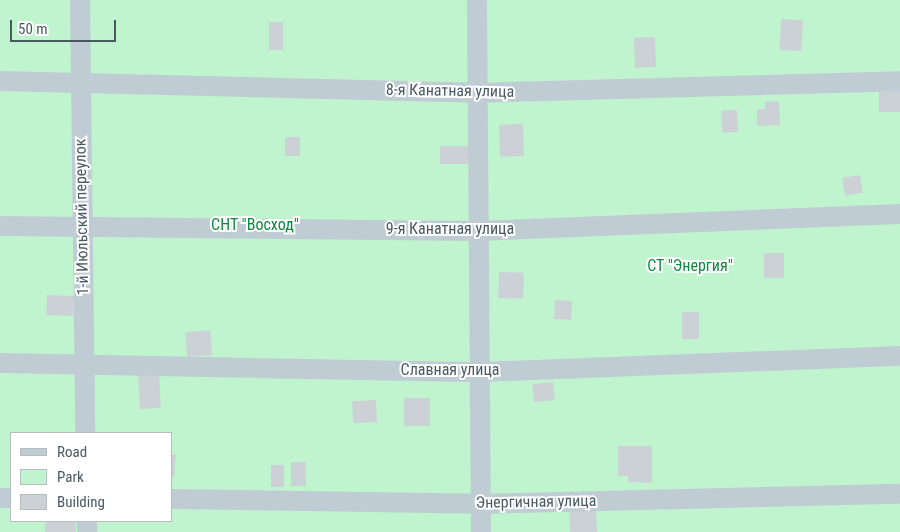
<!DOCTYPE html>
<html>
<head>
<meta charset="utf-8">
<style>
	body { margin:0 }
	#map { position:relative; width:900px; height:532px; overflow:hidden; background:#f5f3f3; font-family:"Roboto Condensed",sans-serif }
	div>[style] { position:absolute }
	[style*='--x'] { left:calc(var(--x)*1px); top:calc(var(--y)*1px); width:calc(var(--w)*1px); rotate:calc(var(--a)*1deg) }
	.green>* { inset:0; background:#c0f4cf }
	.building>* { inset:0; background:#ccd1d5; transform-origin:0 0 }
	.minor>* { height:20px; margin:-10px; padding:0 10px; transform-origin:10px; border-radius:10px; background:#c0ccd3 }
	span { translate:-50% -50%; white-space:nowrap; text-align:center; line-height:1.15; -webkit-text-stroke:4px #fff; paint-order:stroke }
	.street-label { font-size:16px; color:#485962 }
	.park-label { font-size:16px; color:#108740 }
	.legend { position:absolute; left:10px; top:432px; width:162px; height:90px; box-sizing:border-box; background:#fff; border:1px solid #b6bdc0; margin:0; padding:6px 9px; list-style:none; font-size:15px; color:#485962 }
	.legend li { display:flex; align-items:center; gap:10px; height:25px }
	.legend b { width:25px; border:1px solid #b6bdc0 }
	.scale { position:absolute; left:10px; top:20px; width:106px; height:22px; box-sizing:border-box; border:2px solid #485962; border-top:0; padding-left:6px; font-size:15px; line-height:18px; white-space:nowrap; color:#485962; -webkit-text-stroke:4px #fff; paint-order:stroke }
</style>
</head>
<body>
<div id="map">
	<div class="green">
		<div style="clip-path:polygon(evenodd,0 0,900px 0,900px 532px,0 532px,0 0,11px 433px,171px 433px,171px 521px,11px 521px,11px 433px)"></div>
	</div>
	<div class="building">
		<div style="left:781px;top:19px;width:22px;height:31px;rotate:3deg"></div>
		<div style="left:269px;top:22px;width:14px;height:28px"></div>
		<div style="left:655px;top:37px;width:30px;height:21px;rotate:88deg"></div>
		<div style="left:900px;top:88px;width:24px;height:21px;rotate:90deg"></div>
		<div style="clip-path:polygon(779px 101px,780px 125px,757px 126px,757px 109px,765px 109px,765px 102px)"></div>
		<div style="left:737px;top:110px;width:22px;height:16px;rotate:87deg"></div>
		<div style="left:523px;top:124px;width:32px;height:24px;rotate:88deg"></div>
		<div style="left:300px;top:137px;width:19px;height:15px;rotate:90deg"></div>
		<div style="left:470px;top:146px;width:18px;height:30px;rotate:90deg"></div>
		<div style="left:860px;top:175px;width:18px;height:18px;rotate:81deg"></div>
		<div style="left:764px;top:253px;width:20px;height:25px"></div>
		<div style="left:499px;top:272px;width:25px;height:26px;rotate:2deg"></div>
		<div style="left:47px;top:295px;width:27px;height:20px;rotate:2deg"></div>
		<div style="left:555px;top:300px;width:17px;height:19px;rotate:3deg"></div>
		<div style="left:682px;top:312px;width:17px;height:27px"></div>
		<div style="left:210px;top:330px;width:25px;height:25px;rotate:85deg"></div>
		<div style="left:159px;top:373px;width:35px;height:21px;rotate:87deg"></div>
		<div style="left:553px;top:382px;width:18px;height:21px;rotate:84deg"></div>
		<div style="left:404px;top:398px;width:26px;height:28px"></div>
		<div style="left:376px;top:400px;width:22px;height:24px;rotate:87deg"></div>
		<div style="clip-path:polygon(618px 446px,652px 446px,652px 483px,628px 482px,628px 476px,618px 476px)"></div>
		<div style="clip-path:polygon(171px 454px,176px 455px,174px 478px,171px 477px)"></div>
		<div style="left:291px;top:462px;width:15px;height:24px"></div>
		<div style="left:271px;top:465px;width:13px;height:22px"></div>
		<div style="left:596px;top:510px;width:22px;height:27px;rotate:87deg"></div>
		<div style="left:45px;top:521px;width:31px;height:11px"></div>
	</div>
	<div class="minor">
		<div style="--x:80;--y:0;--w:433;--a:89.3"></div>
		<div style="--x:477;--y:0;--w:532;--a:89.57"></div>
		<div style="--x:0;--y:81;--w:476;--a:1.4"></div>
		<div style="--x:476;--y:93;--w:424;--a:-1.6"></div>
		<div style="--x:0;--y:226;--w:478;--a:0.6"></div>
		<div style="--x:478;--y:231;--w:422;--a:-2.3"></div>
		<div style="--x:0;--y:363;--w:480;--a:1.1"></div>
		<div style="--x:480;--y:372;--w:420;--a:-2.2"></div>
		<div style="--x:0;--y:498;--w:11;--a:0"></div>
		<div style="--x:171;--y:499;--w:309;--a:0.9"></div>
		<div style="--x:480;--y:504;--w:420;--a:-1.4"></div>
		<div style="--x:87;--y:521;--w:11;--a:90"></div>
	</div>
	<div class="street-label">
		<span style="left:450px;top:91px;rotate:1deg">8-я Канатная улица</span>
		<span style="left:82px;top:217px;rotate:-91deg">1-й Июльский переулок</span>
		<span style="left:450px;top:229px">9-я Канатная улица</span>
		<span style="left:450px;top:370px">Славная улица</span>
		<span style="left:536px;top:502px;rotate:-1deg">Энергичная улица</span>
	</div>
	<div class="park-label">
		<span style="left:255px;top:225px">СНТ "Восход"</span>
		<span style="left:690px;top:266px">СТ "Энергия"</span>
	</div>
	<ul class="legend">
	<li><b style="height:6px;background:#c0ccd3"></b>Road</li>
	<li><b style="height:14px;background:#c0f4cf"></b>Park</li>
	<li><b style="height:14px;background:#ccd1d5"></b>Building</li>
	</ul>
	<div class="scale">50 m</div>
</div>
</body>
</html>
